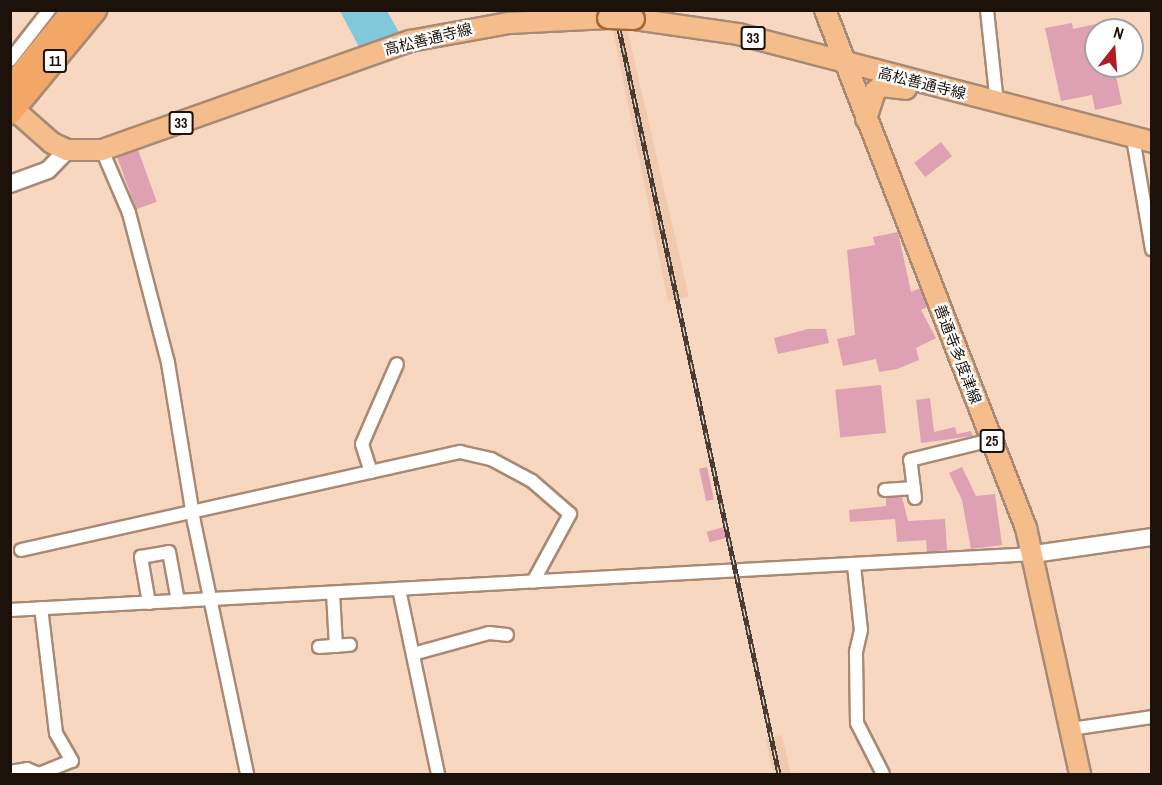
<!DOCTYPE html>
<html>
<head>
<meta charset="utf-8">
<style>
	body { margin:0 }
	#map { position:relative; width:1162px; height:785px; overflow:hidden; background:#f8d7c0; font-family:"Archivo Narrow","Noto Sans JP",sans-serif }
	div>[style] { position:absolute }
	[style*='--x'] { left:calc(var(--x)*1px); top:calc(var(--y)*1px); width:calc(var(--w)*1px); rotate:calc(var(--a)*1deg) }
	.built>* { inset:0; background:#f1c9ae }
	.water>* { inset:0; background:#80c9db }
	.building>* { inset:0; background:#dea0b3; transform-origin:0 0 }
	.roads { filter:drop-shadow(2px 0 #a88a74) drop-shadow(-2px 0 #a88a74) drop-shadow(0 2px #a88a74) drop-shadow(0 -2px #a88a74) }
	.minor>* { height:12px; margin:-6px; padding:0 6px; transform-origin:6px; border-radius:6px; background:#fff }
	.tertiary>* { height:16px; margin:-8px; padding:0 8px; transform-origin:8px; border-radius:8px; background:#fff }
	.primary>* { height:20px; margin:-10px; padding:0 10px; transform-origin:10px; border-radius:10px; background:#f6bd8c }
	.trunk>* { height:21px; margin:-10.5px; padding:0 10.5px; transform-origin:10.5px; border-radius:10.5px; background:#f3a766 }
	.rail>* { height:5px; margin-top:-2.5px; transform-origin:0; background:repeating-linear-gradient(90deg,#fff 0 9px,#4b3c31 0 18px); box-sizing:border-box; border-block:2px solid #4b3c31 }
	.bridges { filter:drop-shadow(2px 0 #a6652d) drop-shadow(-2px 0 #a6652d) drop-shadow(0 2px #a6652d) drop-shadow(0 -2px #a6652d) }
	.primary-bridge>* { height:20px; margin:-10px; padding:0 10px; transform-origin:10px; border-radius:10px; background:#f6bd8c }
	span { translate:-50% -50%; white-space:nowrap; text-align:center; line-height:1.15; -webkit-text-stroke:4.5px #fff; paint-order:stroke }
	.shield-label span { padding:2px 4px; background:#fff; border:2px solid; border-radius:4px; -webkit-text-stroke-width:0 }
	.shield-label { font-size:14px; color:#1d120a; font-weight:700 }
	.street-label { font-size:15px; color:#1d120a }
	.frame { position:absolute; inset:0; border:12px solid #1d120a; pointer-events:none }
	.north { position:absolute; left:1084px; top:18px; width:60px; height:60px; box-sizing:border-box; background:#fff; border:2px solid #a5a09d; border-radius:50%; rotate:17deg; font-size:16px; font-weight:700; line-height:24px; text-align:center; color:#1d120a }
	.north::after { content:''; display:block; margin:auto; width:21px; height:27px; background:#ae1c24; clip-path:polygon(50% 0,100% 100%,50% 72%,0 100%) }
</style>
</head>
<body>
<div id="map">
	<div class="built">
		<div style="clip-path:polygon(609px 11px,623px 11px,689px 297px,668px 301px)"></div>
		<div style="clip-path:polygon(782px 735px,791px 774px,774px 774px,769px 756px,766px 738px)"></div>
	</div>
	<div class="water">
		<div style="clip-path:polygon(340px 11px,387px 11px,400px 34px,359px 47px)"></div>
	</div>
	<div class="building">
		<div style="clip-path:polygon(1072px 23px,1073px 29px,1096px 24px,1096px 66px,1114px 66px,1122px 104px,1095px 110px,1092px 95px,1061px 101px,1045px 28px)"></div>
		<div style="left:941px;top:142px;width:18px;height:34px;rotate:52deg"></div>
		<div style="left:138px;top:150px;width:55px;height:22px;rotate:70deg"></div>
		<div style="clip-path:polygon(898px 232px,911px 292px,920px 288px,927px 307px,921px 310px,936px 338px,916px 348px,919px 360px,897px 369px,879px 372px,876px 359px,843px 366px,837px 339px,855px 335px,847px 250px,875px 245px,873px 237px)"></div>
		<div style="clip-path:polygon(808px 329px,826px 329px,829px 343px,778px 354px,774px 338px)"></div>
		<div style="left:881px;top:385px;width:48px;height:46px;rotate:84deg"></div>
		<div style="clip-path:polygon(930px 398px,934px 432px,955px 427px,957px 434px,971px 431px,973px 436px,921px 443px,916px 400px)"></div>
		<div style="left:707px;top:467px;width:33px;height:8px;rotate:78deg"></div>
		<div style="clip-path:polygon(962px 467px,976px 496px,995px 494px,1002px 545px,971px 549px,962px 500px,949px 473px)"></div>
		<div style="clip-path:polygon(902px 497px,908px 521px,945px 519px,947px 550px,927px 552px,926px 540px,897px 542px,895px 519px,850px 522px,849px 510px,886px 506px,886px 498px)"></div>
		<div style="left:724px;top:527px;width:11px;height:18px;rotate:75deg"></div>
	</div>
	<div class="roads">
		<div class="minor">
			<div style="--x:987;--y:10;--w:84;--a:83.9"></div>
			<div style="--x:10;--y:60;--w:63;--a:-52"></div>
			<div style="--x:1133;--y:138;--w:113;--a:80.3"></div>
			<div style="--x:102;--y:150;--w:69;--a:66.8"></div>
			<div style="--x:129;--y:213;--w:155;--a:75.4"></div>
			<div style="--x:168;--y:363;--w:161;--a:80.7"></div>
			<div style="--x:194;--y:522;--w:258;--a:78.1"></div>
			<div style="--x:371;--y:472;--w:29;--a:-108"></div>
			<div style="--x:362;--y:444;--w:87;--a:-66.4"></div>
			<div style="--x:885;--y:490;--w:29;--a:-4"></div>
			<div style="--x:915;--y:498;--w:38;--a:-97"></div>
			<div style="--x:910;--y:460;--w:83;--a:-13.9"></div>
			<div style="--x:21;--y:550;--w:450;--a:-12.6"></div>
			<div style="--x:460;--y:452;--w:32;--a:13"></div>
			<div style="--x:491;--y:459;--w:47;--a:28.2"></div>
			<div style="--x:532;--y:481;--w:50;--a:41"></div>
			<div style="--x:570;--y:514;--w:77;--a:118.6"></div>
			<div style="--x:854;--y:566;--w:64;--a:83.8"></div>
			<div style="--x:861;--y:630;--w:23;--a:103"></div>
			<div style="--x:856;--y:652;--w:71;--a:89.2"></div>
			<div style="--x:857;--y:723;--w:57;--a:63"></div>
			<div style="--x:399;--y:589;--w:189;--a:78.1"></div>
			<div style="--x:333;--y:593;--w:53;--a:86.8"></div>
			<div style="--x:149;--y:603;--w:47;--a:-99.9"></div>
			<div style="--x:141;--y:557;--w:28;--a:-10"></div>
			<div style="--x:169;--y:552;--w:50;--a:79.6"></div>
			<div style="--x:10;--y:610;--w:1026;--a:-3.13"></div>
			<div style="--x:319;--y:647;--w:31;--a:-4"></div>
			<div style="--x:413;--y:654;--w:79;--a:-15.4"></div>
			<div style="--x:489;--y:633;--w:18;--a:6"></div>
			<div style="--x:1071;--y:729;--w:82;--a:-8.4"></div>
			<div style="--x:10;--y:772;--w:17;--a:-10"></div>
			<div style="--x:27;--y:769;--w:13;--a:23"></div>
			<div style="--x:39;--y:774;--w:35;--a:-22"></div>
			<div style="--x:72;--y:761;--w:32;--a:-120"></div>
			<div style="--x:56;--y:733;--w:126;--a:-96.8"></div>
		</div>
		<div class="tertiary">
			<div style="--x:10;--y:184;--w:40;--a:-20.2"></div>
			<div style="--x:48;--y:170;--w:28;--a:-46"></div>
			<div style="--x:1034;--y:554;--w:119;--a:-8.2"></div>
		</div>
		<div class="primary">
			<div style="--x:825;--y:10;--w:556;--a:68.79"></div>
			<div style="--x:1026;--y:528;--w:252;--a:77.6"></div>
			<div style="--x:634;--y:19;--w:105;--a:8.2"></div>
			<div style="--x:738;--y:34;--w:428;--a:14.6"></div>
			<div style="--x:10;--y:106;--w:56;--a:41.4"></div>
			<div style="--x:52;--y:143;--w:17;--a:25"></div>
			<div style="--x:67;--y:150;--w:35;--a:0"></div>
			<div style="--x:102;--y:150;--w:327;--a:-19.5"></div>
			<div style="--x:410;--y:41;--w:101;--a:-10.3"></div>
			<div style="--x:509;--y:23;--w:99;--a:-2.9"></div>
			<div style="--x:866;--y:119;--w:29;--a:-72"></div>
			<div style="--x:875;--y:91;--w:9;--a:-36"></div>
			<div style="--x:882;--y:86;--w:24;--a:7"></div>
		</div>
		<div class="trunk">
			<div style="--x:10;--y:86;--w:98;--a:-50.8"></div>
			<div style="--x:10;--y:113;--w:134;--a:-50.5"></div>
		</div>
	</div>
	<div class="rail">
		<div style="--x:615;--y:10;--w:781;--a:77.88"></div>
	</div>
	<div class="bridges">
		<div class="primary-bridge">
			<div style="--x:608;--y:18;--w:26;--a:2"></div>
		</div>
	</div>
	<div class="shield-label">
		<span style="left:753px;top:38px">33</span>
		<span style="left:55px;top:61px">11</span>
		<span style="left:181px;top:123px">33</span>
		<span style="left:992px;top:441px">25</span>
	</div>
	<div class="street-label">
		<span style="left:428px;top:39px;rotate:-14deg">高松善通寺線</span>
		<span style="left:922px;top:83px;rotate:14deg">高松善通寺線</span>
		<span style="left:958px;top:354px;rotate:69deg">善通寺多度津線</span>
	</div>
	<div class="frame"></div>
	<div class="north">N</div>
</div>
</body>
</html>
